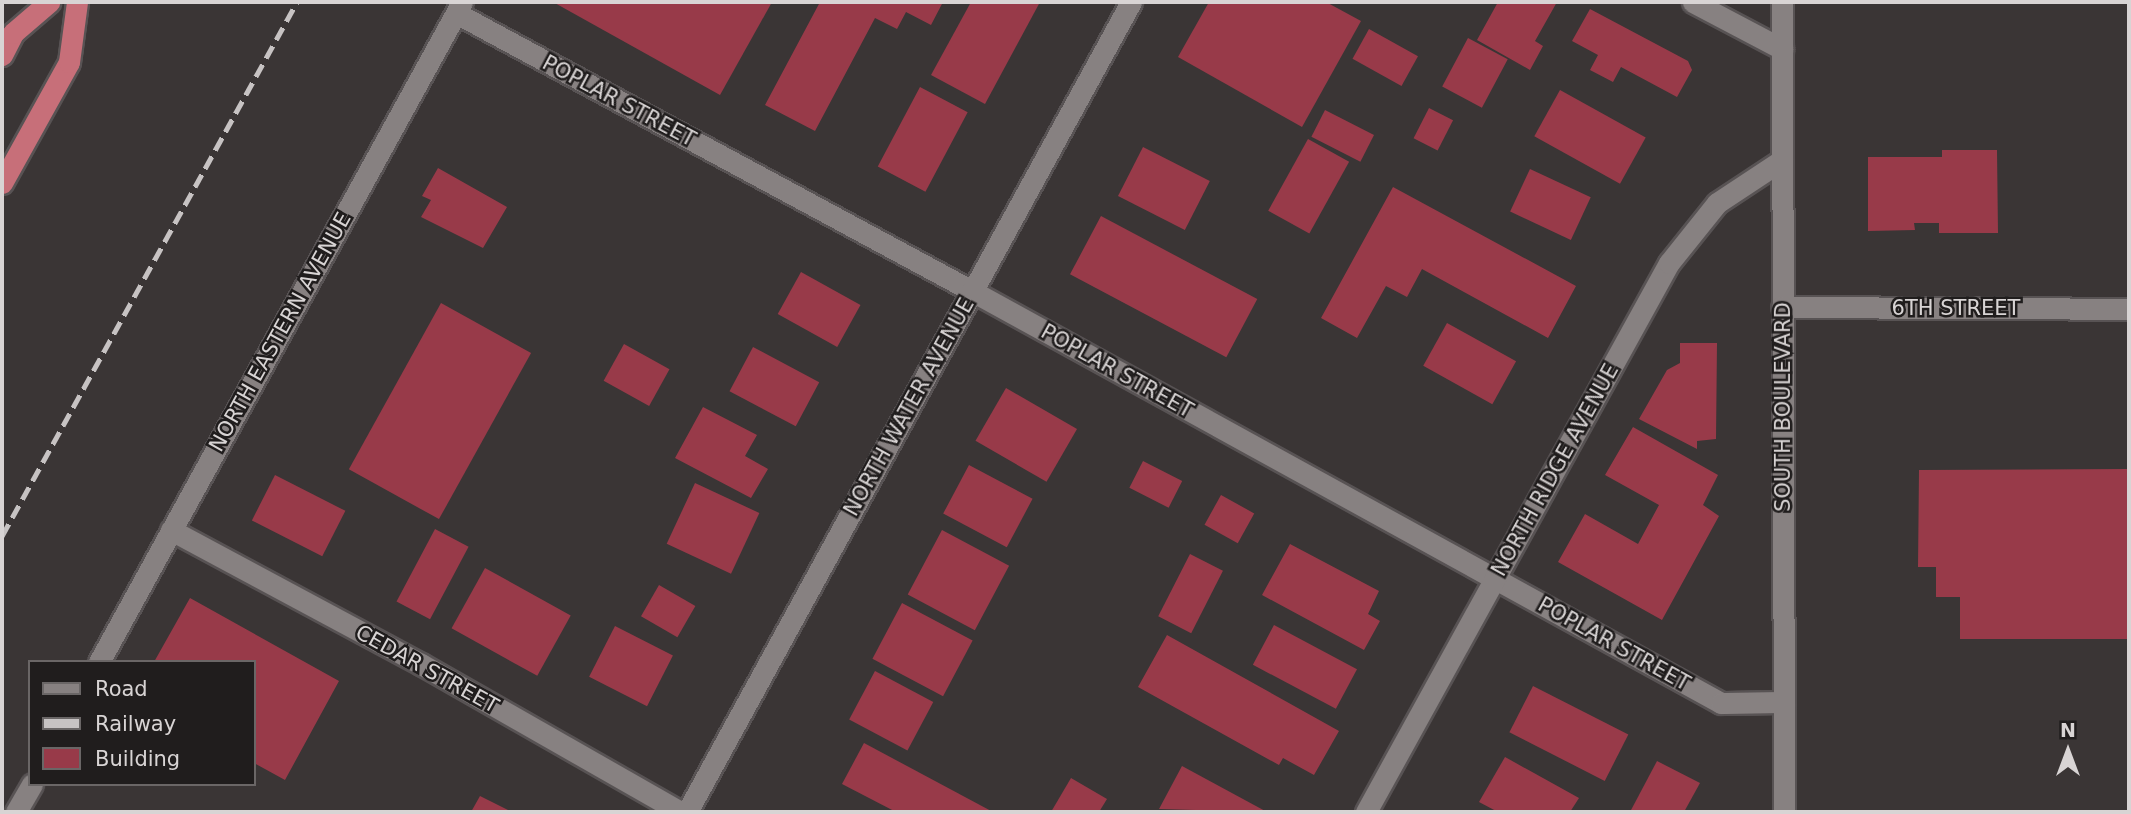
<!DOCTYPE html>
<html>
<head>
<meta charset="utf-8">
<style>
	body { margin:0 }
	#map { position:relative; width:2131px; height:814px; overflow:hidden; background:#3a3535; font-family:"DejaVu Sans",sans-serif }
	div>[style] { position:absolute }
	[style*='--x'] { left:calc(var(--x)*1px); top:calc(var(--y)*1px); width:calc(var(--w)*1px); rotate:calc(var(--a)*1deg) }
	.building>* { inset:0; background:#983a49; transform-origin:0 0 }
	.roads { filter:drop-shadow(2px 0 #585354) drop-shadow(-2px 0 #585354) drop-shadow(0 2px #585354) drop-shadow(0 -2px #585354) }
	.street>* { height:21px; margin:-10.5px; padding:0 10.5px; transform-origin:10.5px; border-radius:10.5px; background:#878181 }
	.secondary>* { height:21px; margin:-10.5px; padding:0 10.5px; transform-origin:10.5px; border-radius:10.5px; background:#878181 }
	.highway>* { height:21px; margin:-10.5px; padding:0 10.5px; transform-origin:10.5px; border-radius:10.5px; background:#c76f79 }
	.rail>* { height:5px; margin-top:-2.5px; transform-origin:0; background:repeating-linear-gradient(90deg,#c7c3c3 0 14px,transparent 0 21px) }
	span { translate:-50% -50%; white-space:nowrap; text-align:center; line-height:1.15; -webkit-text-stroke:5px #201d1d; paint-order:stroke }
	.street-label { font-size:21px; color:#d8d4d4 }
	.frame { position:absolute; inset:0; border:4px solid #d8d4d4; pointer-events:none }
	.legend { position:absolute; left:28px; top:660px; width:228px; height:126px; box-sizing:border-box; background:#201d1d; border:2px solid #6a6666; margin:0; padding:9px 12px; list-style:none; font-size:21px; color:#d8d4d4 }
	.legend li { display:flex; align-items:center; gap:14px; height:35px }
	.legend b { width:35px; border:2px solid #6a6666 }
	.north { position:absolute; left:2033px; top:716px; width:70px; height:70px; -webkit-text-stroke:5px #201d1d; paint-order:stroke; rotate:0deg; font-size:19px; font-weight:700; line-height:28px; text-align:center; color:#d8d4d4 }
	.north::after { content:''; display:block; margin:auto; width:24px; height:32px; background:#d8d4d4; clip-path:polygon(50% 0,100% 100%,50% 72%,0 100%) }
</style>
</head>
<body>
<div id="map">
	<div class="building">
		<div style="clip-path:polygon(553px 2px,772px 2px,720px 95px)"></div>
		<div style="clip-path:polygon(820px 2px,943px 2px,931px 25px,906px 12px,897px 29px,875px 18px,815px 131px,765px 105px)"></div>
		<div style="clip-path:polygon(971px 2px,1040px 2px,985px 104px,931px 75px)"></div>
		<div style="clip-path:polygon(1209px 2px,1326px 2px,1361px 21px,1302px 127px,1178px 57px)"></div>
		<div style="clip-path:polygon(1498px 2px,1557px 2px,1535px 41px,1543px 46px,1530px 70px,1477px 40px)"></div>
		<div style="clip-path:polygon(1590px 9px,1688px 61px,1692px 70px,1677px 97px,1621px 67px,1613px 82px,1590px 70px,1598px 55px,1572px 41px)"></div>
		<div style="left:1369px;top:29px;width:56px;height:34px;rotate:29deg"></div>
		<div style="left:1468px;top:38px;width:45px;height:55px;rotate:28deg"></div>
		<div style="left:920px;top:87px;width:54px;height:90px;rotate:28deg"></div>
		<div style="left:1560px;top:90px;width:98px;height:53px;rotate:29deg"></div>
		<div style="left:1429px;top:108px;width:27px;height:34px;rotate:27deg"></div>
		<div style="left:1325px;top:110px;width:55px;height:30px;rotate:27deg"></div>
		<div style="left:1308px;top:139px;width:47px;height:82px;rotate:29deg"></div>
		<div style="left:1143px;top:147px;width:75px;height:55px;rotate:27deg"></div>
		<div style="clip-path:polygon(1942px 150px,1997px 150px,1998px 233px,1939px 233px,1939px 223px,1914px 223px,1915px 230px,1868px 231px,1868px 157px,1942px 157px)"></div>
		<div style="clip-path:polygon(438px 168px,507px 207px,483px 248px,421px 217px,431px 200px,422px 196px)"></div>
		<div style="left:1530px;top:169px;width:67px;height:47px;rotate:25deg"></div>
		<div style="clip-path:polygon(1393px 187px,1576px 286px,1548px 338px,1422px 269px,1407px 297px,1386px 286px,1357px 338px,1321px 318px)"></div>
		<div style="left:1101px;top:216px;width:177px;height:66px;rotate:28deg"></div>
		<div style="left:801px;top:272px;width:68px;height:48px;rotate:29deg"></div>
		<div style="left:441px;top:303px;width:103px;height:190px;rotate:29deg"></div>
		<div style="left:1447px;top:323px;width:79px;height:49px;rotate:29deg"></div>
		<div style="clip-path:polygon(1680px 343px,1717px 343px,1716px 439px,1697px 441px,1697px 449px,1639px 419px,1667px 370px,1680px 363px)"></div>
		<div style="left:624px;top:344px;width:52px;height:42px;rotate:29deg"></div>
		<div style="left:753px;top:347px;width:75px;height:50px;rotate:28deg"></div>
		<div style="left:1006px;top:388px;width:82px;height:61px;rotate:30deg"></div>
		<div style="clip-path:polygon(703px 407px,757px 435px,745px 456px,768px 469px,751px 498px,675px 458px)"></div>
		<div style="clip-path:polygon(1633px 427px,1718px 475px,1703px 505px,1719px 516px,1662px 620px,1558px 562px,1585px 514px,1638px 544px,1659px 505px,1605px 475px)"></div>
		<div style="left:1143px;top:461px;width:44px;height:30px;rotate:27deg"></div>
		<div style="left:969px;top:465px;width:72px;height:55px;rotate:28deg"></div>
		<div style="clip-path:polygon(2129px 469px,2129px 639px,1960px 639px,1960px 597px,1936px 597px,1936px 567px,1918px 567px,1919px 470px)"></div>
		<div style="left:275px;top:475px;width:79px;height:51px;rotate:27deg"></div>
		<div style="left:695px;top:483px;width:71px;height:67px;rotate:25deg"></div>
		<div style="left:1221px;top:495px;width:38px;height:34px;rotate:29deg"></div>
		<div style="left:435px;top:529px;width:38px;height:82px;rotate:28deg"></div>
		<div style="left:942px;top:530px;width:76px;height:73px;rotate:28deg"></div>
		<div style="clip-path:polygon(1290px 544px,1379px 591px,1368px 614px,1380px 621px,1364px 650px,1262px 595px)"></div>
		<div style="left:1190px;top:554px;width:37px;height:70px;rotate:27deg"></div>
		<div style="left:485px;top:568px;width:98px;height:69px;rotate:29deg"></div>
		<div style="left:659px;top:585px;width:42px;height:36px;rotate:30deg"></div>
		<div style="clip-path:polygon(190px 598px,339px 681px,285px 780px,254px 763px,254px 662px,154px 662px)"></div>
		<div style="left:902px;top:603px;width:80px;height:63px;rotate:28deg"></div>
		<div style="left:1274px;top:625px;width:94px;height:45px;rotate:28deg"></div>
		<div style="left:615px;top:626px;width:65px;height:57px;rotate:27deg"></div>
		<div style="clip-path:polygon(1167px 635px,1339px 731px,1314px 775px,1283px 758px,1279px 765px,1138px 687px)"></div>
		<div style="left:875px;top:671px;width:66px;height:55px;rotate:28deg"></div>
		<div style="left:1533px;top:686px;width:107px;height:52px;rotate:27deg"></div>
		<div style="clip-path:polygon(864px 743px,993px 812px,896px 812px,842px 784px)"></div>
		<div style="clip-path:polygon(1505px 757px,1579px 798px,1570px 812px,1498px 812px,1479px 802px)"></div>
		<div style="clip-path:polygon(1657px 761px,1700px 783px,1684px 812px,1630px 812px)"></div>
		<div style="clip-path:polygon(1182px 766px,1267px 812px,1159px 809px)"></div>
		<div style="clip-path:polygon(1071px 778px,1107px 799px,1099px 812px,1051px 812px)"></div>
		<div style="clip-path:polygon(480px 796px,512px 812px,471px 812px)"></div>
	</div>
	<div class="roads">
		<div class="street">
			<div style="--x:456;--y:13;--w:586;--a:28.31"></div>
			<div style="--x:972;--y:291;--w:855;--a:28.81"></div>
			<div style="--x:1721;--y:703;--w:63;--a:-0.9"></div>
			<div style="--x:171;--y:530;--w:284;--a:28.2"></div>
			<div style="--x:421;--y:664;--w:298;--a:29.7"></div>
			<div style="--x:99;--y:662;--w:753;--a:-61.19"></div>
			<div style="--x:16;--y:812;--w:32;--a:-60"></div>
			<div style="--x:687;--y:812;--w:924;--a:-61.27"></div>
			<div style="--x:1366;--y:812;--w:627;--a:-61.11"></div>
			<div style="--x:1669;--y:263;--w:77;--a:-51.3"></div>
			<div style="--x:1717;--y:203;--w:78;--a:-33.5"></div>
		</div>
		<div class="secondary">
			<div style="--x:1693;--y:2;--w:101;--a:27.8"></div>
			<div style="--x:1782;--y:2;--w:810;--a:89.86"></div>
			<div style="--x:1782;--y:307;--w:347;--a:0.3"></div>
		</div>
		<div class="highway">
			<div style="--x:2;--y:55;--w:25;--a:-63"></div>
			<div style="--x:13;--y:33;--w:48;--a:-40.7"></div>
			<div style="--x:2;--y:183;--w:138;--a:-61"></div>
			<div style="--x:69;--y:62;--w:61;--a:-82.4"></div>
		</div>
	</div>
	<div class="rail">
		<div style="--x:2;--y:536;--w:610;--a:-61.08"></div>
	</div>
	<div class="street-label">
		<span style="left:619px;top:101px;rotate:28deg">POPLAR STREET</span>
		<span style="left:1956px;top:308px">6TH STREET</span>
		<span style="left:280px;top:332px;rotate:-61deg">NORTH EASTERN AVENUE</span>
		<span style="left:1117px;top:371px;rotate:29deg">POPLAR STREET</span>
		<span style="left:909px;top:407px;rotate:-61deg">NORTH WATER AVENUE</span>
		<span style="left:1783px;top:407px;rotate:-90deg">SOUTH BOULEVARD</span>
		<span style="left:1555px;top:470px;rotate:-61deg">NORTH RIDGE AVENUE</span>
		<span style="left:1614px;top:644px;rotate:29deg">POPLAR STREET</span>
		<span style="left:427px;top:669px;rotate:29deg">CEDAR STREET</span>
	</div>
	<div class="frame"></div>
	<ul class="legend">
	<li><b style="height:9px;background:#878181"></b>Road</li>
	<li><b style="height:9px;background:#c7c3c3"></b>Railway</li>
	<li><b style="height:19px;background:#983a49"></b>Building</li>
	</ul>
	<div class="north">N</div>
</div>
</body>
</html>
